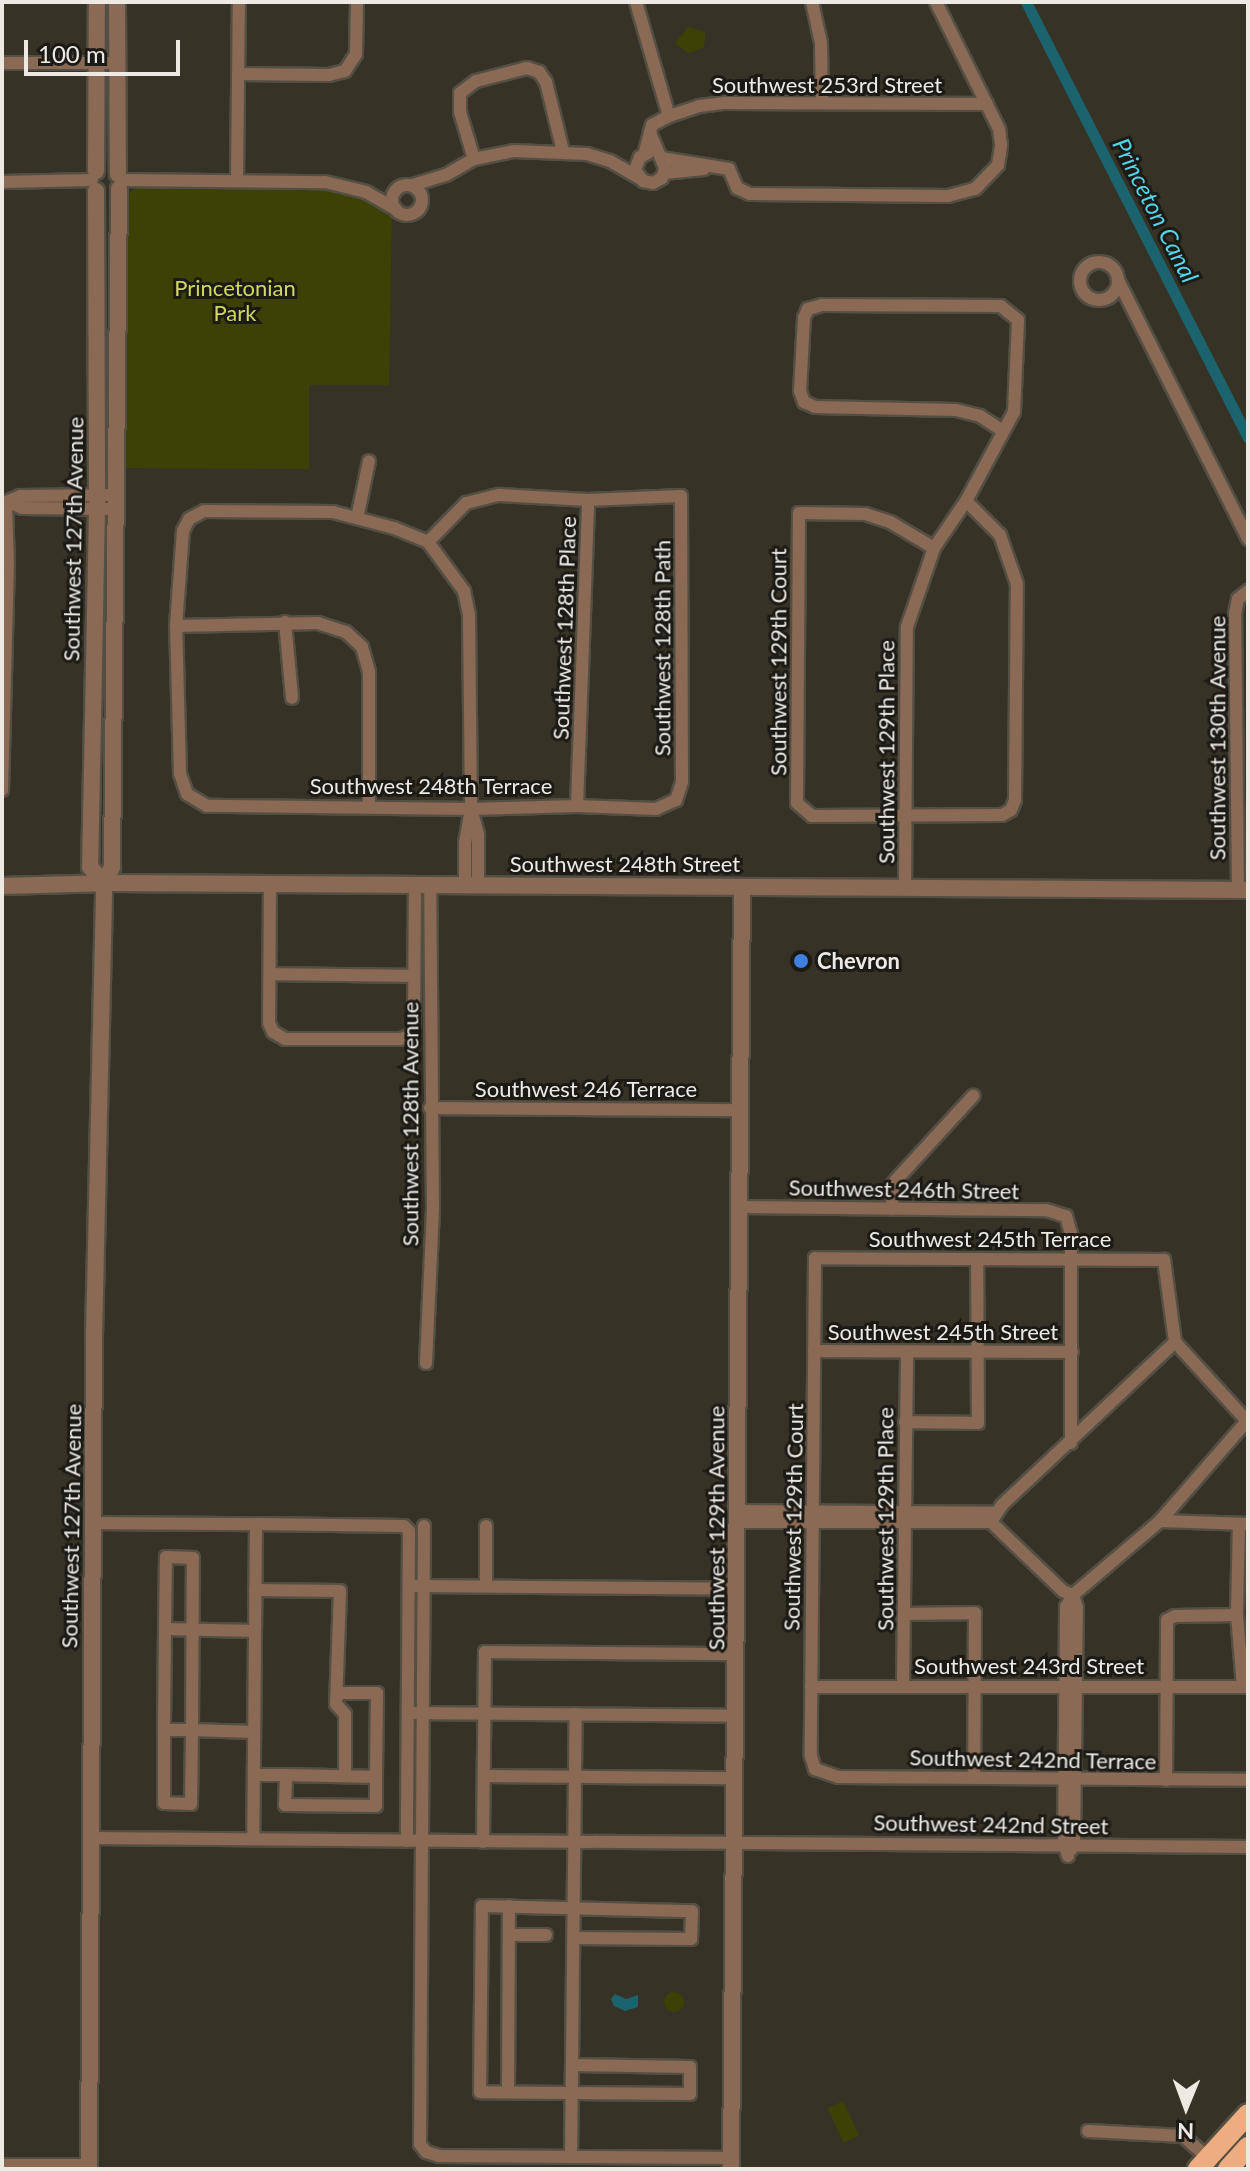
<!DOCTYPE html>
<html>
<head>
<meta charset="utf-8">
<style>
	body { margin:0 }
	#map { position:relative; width:1250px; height:2171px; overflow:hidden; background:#373226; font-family:Lato,sans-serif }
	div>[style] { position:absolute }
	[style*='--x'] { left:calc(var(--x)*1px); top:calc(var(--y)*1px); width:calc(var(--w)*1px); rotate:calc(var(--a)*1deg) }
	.green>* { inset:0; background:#3d4105; transform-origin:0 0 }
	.round { border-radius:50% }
	.water>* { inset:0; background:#1b636d }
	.canal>* { height:11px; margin:-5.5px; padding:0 5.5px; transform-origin:5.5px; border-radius:5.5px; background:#1b636d }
	.roads { filter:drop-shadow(2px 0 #544f44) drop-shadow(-2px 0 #544f44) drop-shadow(0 2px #544f44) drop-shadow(0 -2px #544f44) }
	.minor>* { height:12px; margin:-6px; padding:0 6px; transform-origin:6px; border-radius:6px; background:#8a6a54 }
	.minor>.ring { margin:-6px; padding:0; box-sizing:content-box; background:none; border:12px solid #8a6a54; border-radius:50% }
	.tertiary>* { height:16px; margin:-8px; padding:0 8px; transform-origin:8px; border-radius:8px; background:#8a6a54 }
	.trunk>* { height:20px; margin:-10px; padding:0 10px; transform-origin:10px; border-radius:10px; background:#edad80 }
	.dots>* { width:22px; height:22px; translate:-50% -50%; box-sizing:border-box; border:4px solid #1c1a15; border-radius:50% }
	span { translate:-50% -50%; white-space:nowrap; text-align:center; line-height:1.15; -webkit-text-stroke:6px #1c1a15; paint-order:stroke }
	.street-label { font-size:22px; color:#edeae3 }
	.park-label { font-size:22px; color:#d0d95e }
	.poi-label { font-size:22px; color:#edeae3; font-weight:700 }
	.left { translate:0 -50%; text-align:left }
	.water-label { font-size:24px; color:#50d6ea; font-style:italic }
	.frame { position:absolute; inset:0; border:4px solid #edeae3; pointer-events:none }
	.north { position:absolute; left:1146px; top:2067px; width:80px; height:80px; -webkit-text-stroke:6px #1c1a15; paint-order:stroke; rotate:181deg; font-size:22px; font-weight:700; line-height:32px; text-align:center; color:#edeae3 }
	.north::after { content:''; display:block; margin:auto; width:28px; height:36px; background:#edeae3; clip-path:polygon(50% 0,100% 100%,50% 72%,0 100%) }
	.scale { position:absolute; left:24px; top:40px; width:156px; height:36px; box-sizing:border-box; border:4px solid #edeae3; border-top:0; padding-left:10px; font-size:24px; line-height:28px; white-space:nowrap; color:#edeae3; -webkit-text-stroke:6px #1c1a15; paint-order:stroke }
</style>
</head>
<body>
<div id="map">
	<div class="green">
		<div style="clip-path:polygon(688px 27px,705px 32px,705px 41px,703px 48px,688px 53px,675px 43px)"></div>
		<div style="clip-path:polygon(151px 186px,332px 190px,361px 197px,392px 214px,389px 385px,309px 385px,309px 469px,120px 468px,126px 196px,137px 187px)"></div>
		<div class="round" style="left:664px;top:1992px;width:20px;height:20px"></div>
		<div style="left:843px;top:2101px;width:38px;height:17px;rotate:65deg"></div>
	</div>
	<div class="water">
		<div style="clip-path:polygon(615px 1994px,626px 1999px,638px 1995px,638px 2007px,625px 2011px,614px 2006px,611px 1999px)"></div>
	</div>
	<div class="canal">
		<div style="--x:1026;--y:2;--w:489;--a:63"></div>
	</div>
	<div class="roads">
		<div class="minor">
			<div style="--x:636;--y:2;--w:119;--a:73.9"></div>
			<div style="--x:669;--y:116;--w:19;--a:152"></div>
			<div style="--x:652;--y:125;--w:30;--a:105"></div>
			<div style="--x:812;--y:2;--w:42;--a:77.6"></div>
			<div style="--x:821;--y:43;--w:60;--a:89"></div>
			<div style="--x:2;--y:63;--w:115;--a:0"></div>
			<div style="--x:238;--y:74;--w:91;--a:0.6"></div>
			<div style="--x:329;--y:75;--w:16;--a:-14"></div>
			<div style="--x:345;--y:71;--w:20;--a:-57"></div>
			<div style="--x:356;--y:54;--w:52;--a:-88.9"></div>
			<div style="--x:669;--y:116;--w:32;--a:-18"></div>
			<div style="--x:699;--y:106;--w:26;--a:-7"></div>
			<div style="--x:725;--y:103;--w:262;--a:0.2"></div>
			<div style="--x:648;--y:153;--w:9;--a:153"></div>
			<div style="--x:640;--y:157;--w:14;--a:111"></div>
			<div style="--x:635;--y:170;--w:14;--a:54"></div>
			<div style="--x:643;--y:181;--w:10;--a:11"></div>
			<div style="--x:653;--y:183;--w:10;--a:-29"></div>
			<div style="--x:662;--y:178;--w:10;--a:-73"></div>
			<div style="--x:665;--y:168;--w:39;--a:-113"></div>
			<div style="--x:661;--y:158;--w:69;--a:9.2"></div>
			<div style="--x:729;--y:169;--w:21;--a:67"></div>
			<div style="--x:737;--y:188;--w:14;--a:25"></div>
			<div style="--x:750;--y:194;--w:198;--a:0.6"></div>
			<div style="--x:948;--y:196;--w:28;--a:-15"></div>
			<div style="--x:975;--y:189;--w:33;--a:-46"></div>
			<div style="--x:998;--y:165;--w:20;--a:-81"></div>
			<div style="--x:1001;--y:145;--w:16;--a:-97"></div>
			<div style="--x:999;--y:129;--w:142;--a:-116.4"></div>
			<div style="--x:474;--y:159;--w:49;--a:-106.6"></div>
			<div style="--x:460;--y:112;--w:19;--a:-90"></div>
			<div style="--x:460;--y:93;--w:20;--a:-37"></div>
			<div style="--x:476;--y:81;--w:53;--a:-14.3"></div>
			<div style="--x:527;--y:68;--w:13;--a:18"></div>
			<div style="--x:539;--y:72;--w:12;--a:55"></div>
			<div style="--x:546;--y:82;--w:71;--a:76.2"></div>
			<div style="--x:664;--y:173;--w:40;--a:-5.7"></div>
			<div style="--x:121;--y:180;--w:204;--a:0.6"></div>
			<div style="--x:325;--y:182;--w:42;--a:13.7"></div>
			<div style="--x:366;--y:192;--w:34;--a:30"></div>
			<div style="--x:237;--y:181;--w:179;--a:-89.4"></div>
			<div style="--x:2;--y:182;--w:90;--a:-1.3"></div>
			<div class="ring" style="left:392px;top:185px;width:18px;height:18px"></div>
			<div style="--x:413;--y:185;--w:34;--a:-17"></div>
			<div style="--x:446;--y:175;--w:32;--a:-30"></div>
			<div style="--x:474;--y:159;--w:41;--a:-11.3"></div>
			<div style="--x:514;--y:151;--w:73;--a:2.4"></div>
			<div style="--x:587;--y:154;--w:24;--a:17"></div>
			<div style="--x:610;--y:161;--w:34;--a:30"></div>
			<div class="ring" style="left:1080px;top:262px;width:26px;height:26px"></div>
			<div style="--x:1118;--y:280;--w:290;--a:63.3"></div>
			<div style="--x:11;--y:503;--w:12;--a:24"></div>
			<div style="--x:22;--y:508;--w:93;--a:0.6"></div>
			<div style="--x:2;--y:504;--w:20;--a:-24"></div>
			<div style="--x:20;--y:496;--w:96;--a:-0.6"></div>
			<div style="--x:357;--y:518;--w:58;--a:-78.1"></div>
			<div style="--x:428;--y:542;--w:54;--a:-45.7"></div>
			<div style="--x:466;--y:503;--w:34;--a:-14"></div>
			<div style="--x:499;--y:495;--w:89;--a:3.2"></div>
			<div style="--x:588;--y:500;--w:93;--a:-2.5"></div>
			<div style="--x:681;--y:496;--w:286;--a:89.8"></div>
			<div style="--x:682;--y:782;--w:19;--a:108"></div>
			<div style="--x:676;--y:800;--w:22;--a:156"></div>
			<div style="--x:656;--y:809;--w:79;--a:-177.8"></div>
			<div style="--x:577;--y:806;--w:106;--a:178.4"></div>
			<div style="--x:471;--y:809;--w:264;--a:-179.3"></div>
			<div style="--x:207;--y:806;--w:23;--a:-149"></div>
			<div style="--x:187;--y:794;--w:21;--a:-109"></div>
			<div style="--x:180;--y:774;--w:148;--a:-91.5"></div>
			<div style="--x:176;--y:626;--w:95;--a:-85.8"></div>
			<div style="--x:183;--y:531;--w:13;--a:-63"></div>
			<div style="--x:189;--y:519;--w:17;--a:-28"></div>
			<div style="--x:204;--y:511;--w:129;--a:0.4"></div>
			<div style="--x:333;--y:512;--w:63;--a:14.7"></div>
			<div style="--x:394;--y:528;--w:37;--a:22"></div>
			<div style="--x:428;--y:542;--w:61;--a:53.7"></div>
			<div style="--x:464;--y:591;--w:25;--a:78"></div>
			<div style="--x:469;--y:615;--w:194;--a:89.4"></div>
			<div style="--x:471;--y:809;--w:34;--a:100"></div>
			<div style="--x:465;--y:842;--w:43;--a:90"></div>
			<div style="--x:934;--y:548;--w:51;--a:-149.4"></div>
			<div style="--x:890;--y:522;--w:26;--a:-162"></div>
			<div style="--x:865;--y:514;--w:66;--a:-179.1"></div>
			<div style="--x:799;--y:513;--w:290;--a:90.4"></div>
			<div style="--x:797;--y:803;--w:20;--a:41"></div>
			<div style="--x:812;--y:816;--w:190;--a:-0.3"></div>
			<div style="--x:1002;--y:815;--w:10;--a:-29"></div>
			<div style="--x:1011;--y:810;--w:11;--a:-68"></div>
			<div style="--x:1015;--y:800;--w:216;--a:-89.5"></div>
			<div style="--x:1017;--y:584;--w:52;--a:-109.1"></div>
			<div style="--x:1000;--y:535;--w:48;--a:-135"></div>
			<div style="--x:285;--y:622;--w:76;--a:84.7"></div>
			<div style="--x:176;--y:626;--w:142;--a:-1.2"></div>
			<div style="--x:318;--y:623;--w:29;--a:18"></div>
			<div style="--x:346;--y:632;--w:22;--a:43"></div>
			<div style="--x:362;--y:647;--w:26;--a:74"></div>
			<div style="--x:369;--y:672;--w:135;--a:90"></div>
			<div style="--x:2;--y:790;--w:225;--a:-88.5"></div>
			<div style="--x:8;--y:565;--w:61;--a:-91.9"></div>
			<div style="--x:577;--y:806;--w:306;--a:-87.9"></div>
			<div style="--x:472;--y:812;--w:24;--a:75"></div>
			<div style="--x:478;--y:835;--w:50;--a:90"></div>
			<div style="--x:270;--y:884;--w:139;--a:90.4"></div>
			<div style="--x:269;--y:1023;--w:10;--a:66"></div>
			<div style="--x:273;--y:1032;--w:14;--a:30"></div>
			<div style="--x:285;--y:1039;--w:116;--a:0"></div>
			<div style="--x:401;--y:1039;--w:11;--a:-22"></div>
			<div style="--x:411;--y:1035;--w:11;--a:-75"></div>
			<div style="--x:414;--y:1024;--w:140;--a:-89.6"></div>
			<div style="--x:905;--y:888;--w:261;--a:-89.6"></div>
			<div style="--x:907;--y:627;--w:83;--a:-71.1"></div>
			<div style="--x:934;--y:548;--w:57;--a:-55.8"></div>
			<div style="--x:966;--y:501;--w:101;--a:-61.7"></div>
			<div style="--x:1014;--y:412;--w:92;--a:-87.5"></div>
			<div style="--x:1018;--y:320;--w:22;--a:-141"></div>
			<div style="--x:1001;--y:306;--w:179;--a:-179.7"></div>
			<div style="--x:822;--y:305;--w:15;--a:164"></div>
			<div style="--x:808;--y:309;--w:10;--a:114"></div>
			<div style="--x:804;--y:318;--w:73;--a:93.1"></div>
			<div style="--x:800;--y:391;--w:12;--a:70"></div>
			<div style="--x:804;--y:402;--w:12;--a:24"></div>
			<div style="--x:815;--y:407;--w:141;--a:1.2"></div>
			<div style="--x:956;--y:410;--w:25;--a:14"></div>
			<div style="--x:980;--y:416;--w:27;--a:33"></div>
			<div style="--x:1238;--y:890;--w:276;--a:-90.6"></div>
			<div style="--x:1235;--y:614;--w:15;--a:-79"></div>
			<div style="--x:1238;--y:599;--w:13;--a:-39"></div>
			<div style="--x:270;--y:974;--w:144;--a:0.8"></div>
			<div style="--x:430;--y:1108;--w:312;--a:0.4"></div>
			<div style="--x:741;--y:1207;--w:305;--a:0.6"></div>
			<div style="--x:1046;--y:1210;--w:21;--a:17"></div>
			<div style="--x:1066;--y:1216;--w:18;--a:74"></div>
			<div style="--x:1071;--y:1233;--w:210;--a:90"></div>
			<div style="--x:892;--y:1209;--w:25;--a:-88"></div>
			<div style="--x:893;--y:1184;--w:6;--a:-51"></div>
			<div style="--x:897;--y:1179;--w:113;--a:-47.5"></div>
			<div style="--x:1175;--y:1342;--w:108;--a:47.6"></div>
			<div style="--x:814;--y:1351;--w:258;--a:0.2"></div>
			<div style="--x:426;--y:1363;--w:153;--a:-87.4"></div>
			<div style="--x:433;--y:1210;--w:325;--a:-90.5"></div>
			<div style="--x:905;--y:1422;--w:73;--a:0.8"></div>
			<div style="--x:978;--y:1423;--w:164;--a:-90.3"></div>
			<div style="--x:737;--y:1511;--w:258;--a:0.4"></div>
			<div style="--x:1160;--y:1521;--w:88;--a:2"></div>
			<div style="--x:737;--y:1522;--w:254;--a:0"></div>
			<div style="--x:991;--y:1522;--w:100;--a:43.8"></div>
			<div style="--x:1063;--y:1591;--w:11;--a:22"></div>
			<div style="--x:991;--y:1522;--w:20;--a:-57"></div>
			<div style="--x:1002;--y:1505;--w:238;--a:-43.3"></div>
			<div style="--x:1175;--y:1342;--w:83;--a:-97.6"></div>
			<div style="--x:1164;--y:1260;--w:349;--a:-179.7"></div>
			<div style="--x:815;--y:1258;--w:498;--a:90.5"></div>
			<div style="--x:811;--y:1756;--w:14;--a:73"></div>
			<div style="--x:815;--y:1769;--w:24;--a:19"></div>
			<div style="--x:838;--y:1777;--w:410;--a:0.4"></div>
			<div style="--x:93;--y:1523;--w:163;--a:0.4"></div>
			<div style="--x:256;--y:1524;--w:315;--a:90.5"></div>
			<div style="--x:256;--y:1524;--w:148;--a:0.8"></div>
			<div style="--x:404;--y:1526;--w:7;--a:45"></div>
			<div style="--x:409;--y:1531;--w:310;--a:90.4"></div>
			<div style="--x:1239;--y:1524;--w:91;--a:91.3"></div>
			<div style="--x:1237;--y:1615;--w:72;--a:85.2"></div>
			<div style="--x:424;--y:1526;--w:618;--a:90.37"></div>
			<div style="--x:420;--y:2144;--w:10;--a:53"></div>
			<div style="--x:426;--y:2152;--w:14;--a:17"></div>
			<div style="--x:439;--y:2156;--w:292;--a:0.4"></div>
			<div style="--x:416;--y:1586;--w:321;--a:0.5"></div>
			<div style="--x:486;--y:1586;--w:60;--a:-90"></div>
			<div style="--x:255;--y:1590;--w:85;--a:0.7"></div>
			<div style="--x:340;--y:1591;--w:113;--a:92"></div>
			<div style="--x:336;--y:1704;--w:13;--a:48"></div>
			<div style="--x:345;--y:1714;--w:62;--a:90"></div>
			<div style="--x:904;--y:1614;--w:71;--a:-0.8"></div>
			<div style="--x:975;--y:1613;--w:165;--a:90.3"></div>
			<div style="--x:165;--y:1629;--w:90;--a:1.3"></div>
			<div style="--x:903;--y:1686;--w:334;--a:-89.3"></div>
			<div style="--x:811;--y:1687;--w:437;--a:0"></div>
			<div style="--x:337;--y:1693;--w:40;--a:0"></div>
			<div style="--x:377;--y:1693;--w:84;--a:90.7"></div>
			<div style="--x:415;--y:1713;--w:321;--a:0.5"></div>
			<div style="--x:164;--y:1730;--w:28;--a:0"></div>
			<div style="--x:192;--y:1730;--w:172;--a:-89.7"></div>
			<div style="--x:193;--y:1558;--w:27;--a:-178"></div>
			<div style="--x:166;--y:1557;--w:72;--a:90.8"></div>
			<div style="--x:165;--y:1629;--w:101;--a:90.6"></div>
			<div style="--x:164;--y:1730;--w:73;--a:90"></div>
			<div style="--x:164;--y:1803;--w:27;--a:2"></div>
			<div style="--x:191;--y:1804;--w:74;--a:-89.2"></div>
			<div style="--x:192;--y:1730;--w:62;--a:1.8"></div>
			<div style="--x:254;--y:1775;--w:32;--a:0"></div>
			<div style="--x:286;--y:1775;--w:90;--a:1.3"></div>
			<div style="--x:376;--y:1777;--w:29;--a:90"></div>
			<div style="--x:376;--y:1806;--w:91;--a:-179.4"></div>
			<div style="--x:285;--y:1805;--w:30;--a:-88"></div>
			<div style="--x:484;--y:1776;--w:251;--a:0.5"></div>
			<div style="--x:1166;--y:1780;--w:160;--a:-89.6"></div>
			<div style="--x:1167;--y:1620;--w:9;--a:-27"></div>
			<div style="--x:1175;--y:1616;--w:62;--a:-0.9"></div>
			<div style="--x:89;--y:1838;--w:1159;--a:0.44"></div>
			<div style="--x:483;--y:1842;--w:190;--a:-89.4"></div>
			<div style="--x:485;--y:1652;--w:252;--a:0.5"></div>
			<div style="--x:1071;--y:1850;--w:7;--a:-63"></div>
			<div style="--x:1074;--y:1844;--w:236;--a:-89.3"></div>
			<div style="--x:1077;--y:1608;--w:14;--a:-107"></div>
			<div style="--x:1068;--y:1856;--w:13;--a:-108"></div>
			<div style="--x:1064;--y:1844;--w:237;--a:-89.5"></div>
			<div style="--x:1066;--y:1607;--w:14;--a:-60"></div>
			<div style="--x:1073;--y:1595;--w:114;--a:-40.4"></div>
			<div style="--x:1160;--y:1521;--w:131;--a:-49"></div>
			<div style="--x:509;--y:1935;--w:37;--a:0"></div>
			<div style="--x:573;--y:2065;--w:117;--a:1"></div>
			<div style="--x:690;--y:2067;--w:27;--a:90"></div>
			<div style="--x:690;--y:2094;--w:210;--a:-179.5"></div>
			<div style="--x:480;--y:2092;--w:186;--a:-89.4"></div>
			<div style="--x:482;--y:1906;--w:210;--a:1.4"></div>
			<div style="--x:692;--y:1911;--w:28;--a:92"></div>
			<div style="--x:691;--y:1939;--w:117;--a:-179.5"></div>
			<div style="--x:508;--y:2092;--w:186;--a:-89.7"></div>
			<div style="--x:1088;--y:2131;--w:95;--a:3"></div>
			<div style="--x:1183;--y:2136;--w:33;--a:41"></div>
			<div style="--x:571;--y:2157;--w:443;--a:-89.4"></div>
			<div style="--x:2;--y:2165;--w:87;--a:0"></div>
		</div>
		<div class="tertiary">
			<div style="--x:117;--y:2;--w:172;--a:89.7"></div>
			<div style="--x:96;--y:171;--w:169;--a:-89.7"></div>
			<div style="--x:96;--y:191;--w:318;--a:89.8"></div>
			<div style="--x:97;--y:509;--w:358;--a:91.1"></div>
			<div style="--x:90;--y:867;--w:21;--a:49"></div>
			<div style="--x:2;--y:886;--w:109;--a:-1.6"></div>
			<div style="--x:111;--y:883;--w:1137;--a:0.35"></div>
			<div style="--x:89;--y:2169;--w:833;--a:-89.66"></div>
			<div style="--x:94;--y:1336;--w:453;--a:-88.7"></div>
			<div style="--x:104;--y:883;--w:18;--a:-63"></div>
			<div style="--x:112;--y:867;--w:678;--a:-89.41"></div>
			<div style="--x:731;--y:2169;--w:1282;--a:-89.51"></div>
		</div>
		<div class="trunk">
			<div style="--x:1198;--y:2169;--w:74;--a:-47.7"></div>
			<div style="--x:1228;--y:2169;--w:30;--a:-48"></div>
		</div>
	</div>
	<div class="dots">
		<div style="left:801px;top:961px;background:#3f7fe0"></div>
	</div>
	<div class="street-label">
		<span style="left:827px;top:85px">Southwest 253rd Street</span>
		<span style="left:73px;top:539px;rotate:-89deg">Southwest 127th Avenue</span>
		<span style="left:564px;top:628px;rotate:-88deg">Southwest 128th Place</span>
		<span style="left:662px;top:648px;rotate:-90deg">Southwest 128th Path</span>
		<span style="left:778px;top:662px;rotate:-90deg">Southwest 129th Court</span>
		<span style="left:1217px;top:738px;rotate:-90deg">Southwest 130th Avenue</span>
		<span style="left:886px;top:752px;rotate:-90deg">Southwest 129th Place</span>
		<span style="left:431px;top:786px">Southwest 248th Terrace</span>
		<span style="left:625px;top:864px">Southwest 248th Street</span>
		<span style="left:586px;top:1089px">Southwest 246 Terrace</span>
		<span style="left:410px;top:1124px;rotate:-90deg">Southwest 128th Avenue</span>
		<span style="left:904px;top:1189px;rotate:1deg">Southwest 246th Street</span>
		<span style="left:990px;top:1239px">Southwest 245th Terrace</span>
		<span style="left:943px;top:1332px">Southwest 245th Street</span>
		<span style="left:793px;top:1517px;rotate:-89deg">Southwest 129th Court</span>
		<span style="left:885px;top:1519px;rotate:-90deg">Southwest 129th Place</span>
		<span style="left:71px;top:1526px;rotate:-89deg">Southwest 127th Avenue</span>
		<span style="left:716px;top:1528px;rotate:-90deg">Southwest 129th Avenue</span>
		<span style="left:1029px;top:1666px">Southwest 243rd Street</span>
		<span style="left:1033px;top:1759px;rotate:1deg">Southwest 242nd Terrace</span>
		<span style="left:991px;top:1824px;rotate:1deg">Southwest 242nd Street</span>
	</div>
	<div class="park-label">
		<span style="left:235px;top:300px">Princetonian<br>Park</span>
	</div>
	<div class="poi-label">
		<span class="left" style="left:817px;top:961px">Chevron</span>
	</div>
	<div class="water-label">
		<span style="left:1156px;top:210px;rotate:63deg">Princeton Canal</span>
	</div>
	<div class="frame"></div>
	<div class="north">N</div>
	<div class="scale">100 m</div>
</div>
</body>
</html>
